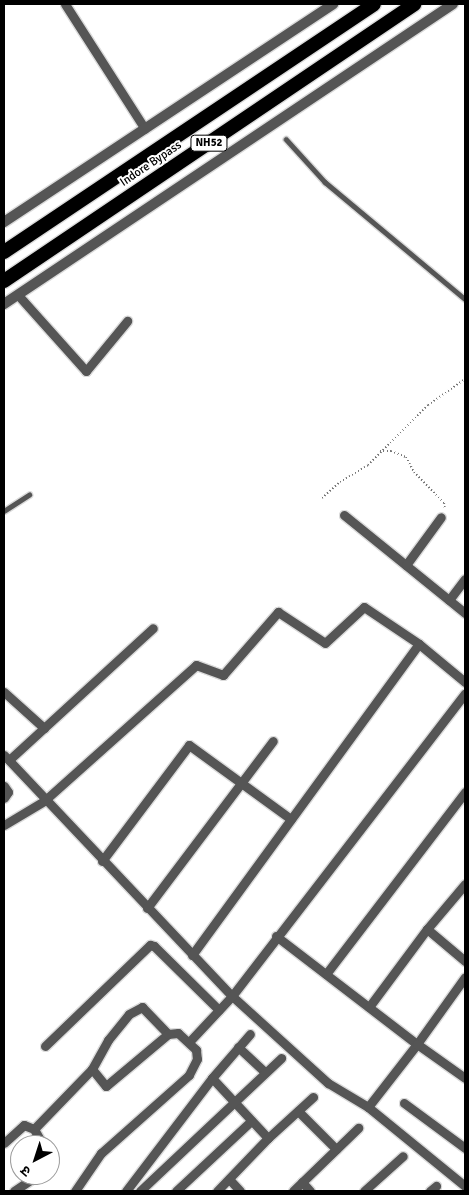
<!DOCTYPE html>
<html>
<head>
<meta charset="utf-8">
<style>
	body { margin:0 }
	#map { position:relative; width:469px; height:1195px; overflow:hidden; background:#fff; font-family:Signika,"Noto Sans Devanagari",sans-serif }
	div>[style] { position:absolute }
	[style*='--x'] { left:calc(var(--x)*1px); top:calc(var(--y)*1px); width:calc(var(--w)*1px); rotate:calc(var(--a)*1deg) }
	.path>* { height:2px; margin-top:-1px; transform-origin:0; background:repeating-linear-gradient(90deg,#777 0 1px,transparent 0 3.5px) }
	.roads { filter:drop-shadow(1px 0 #dbdbdb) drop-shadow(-1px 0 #dbdbdb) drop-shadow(0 1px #dbdbdb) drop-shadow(0 -1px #dbdbdb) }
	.service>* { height:4.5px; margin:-2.25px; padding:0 2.25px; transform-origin:2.25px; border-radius:2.25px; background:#555 }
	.minor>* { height:9px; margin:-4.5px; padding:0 4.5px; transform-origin:4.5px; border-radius:4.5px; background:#555 }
	.tertiary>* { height:10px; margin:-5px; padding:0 5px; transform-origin:5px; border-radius:5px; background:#555 }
	.trunk>* { height:14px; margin:-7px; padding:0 7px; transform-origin:7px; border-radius:7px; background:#000 }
	span { translate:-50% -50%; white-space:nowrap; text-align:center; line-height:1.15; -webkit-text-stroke:4px #fff; paint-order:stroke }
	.shield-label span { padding:1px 4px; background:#fff; border:1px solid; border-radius:4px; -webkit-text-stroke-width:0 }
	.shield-label { font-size:11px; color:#000; font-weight:700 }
	.street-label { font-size:12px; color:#000 }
	.frame { position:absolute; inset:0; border:5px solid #000; pointer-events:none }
	.north { position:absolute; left:10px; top:1135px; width:50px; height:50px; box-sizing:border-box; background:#fff; border:1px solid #999; border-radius:50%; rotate:220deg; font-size:14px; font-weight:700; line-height:20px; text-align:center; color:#000 }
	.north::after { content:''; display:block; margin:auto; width:18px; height:22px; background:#000; clip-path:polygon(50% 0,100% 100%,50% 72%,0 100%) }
</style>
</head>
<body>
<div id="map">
	<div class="path">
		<div style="--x:380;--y:451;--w:11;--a:0"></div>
		<div style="--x:391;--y:451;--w:16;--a:22"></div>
		<div style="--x:406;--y:457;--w:17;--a:62"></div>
		<div style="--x:414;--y:472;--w:43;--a:45.9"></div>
		<div style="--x:444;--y:503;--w:6;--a:81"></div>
		<div style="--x:322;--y:498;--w:24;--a:-42"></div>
		<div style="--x:340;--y:482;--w:33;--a:-31"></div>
		<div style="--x:368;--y:465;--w:85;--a:-45"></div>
		<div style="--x:428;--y:405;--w:45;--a:-35.1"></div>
	</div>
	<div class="roads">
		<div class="service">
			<div style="--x:286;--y:139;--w:58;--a:47.8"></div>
			<div style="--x:325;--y:182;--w:182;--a:39.9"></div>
			<div style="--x:4;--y:511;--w:30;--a:-33"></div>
		</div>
		<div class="minor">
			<div style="--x:65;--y:4;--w:148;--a:57.4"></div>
			<div style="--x:18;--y:295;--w:102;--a:48.2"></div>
			<div style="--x:86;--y:371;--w:65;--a:-50.6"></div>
			<div style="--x:344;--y:515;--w:156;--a:39"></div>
			<div style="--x:406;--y:565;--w:59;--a:-53.9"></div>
			<div style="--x:449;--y:600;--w:26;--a:-53"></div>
			<div style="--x:4;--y:692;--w:54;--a:42"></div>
			<div style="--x:4;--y:755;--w:332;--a:46.6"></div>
			<div style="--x:232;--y:996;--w:130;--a:42.2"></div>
			<div style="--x:328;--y:1083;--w:47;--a:31"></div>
			<div style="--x:368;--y:1107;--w:125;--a:39.2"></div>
			<div style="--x:9;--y:760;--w:195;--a:-42.5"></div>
			<div style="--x:4;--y:786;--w:7;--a:56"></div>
			<div style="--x:8;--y:792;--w:7;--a:124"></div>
			<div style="--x:4;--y:825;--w:47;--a:-31"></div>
			<div style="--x:44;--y:801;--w:204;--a:-41.8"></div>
			<div style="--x:196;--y:665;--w:29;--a:20"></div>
			<div style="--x:223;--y:675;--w:84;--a:-48.9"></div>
			<div style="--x:278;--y:612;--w:56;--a:33.4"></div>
			<div style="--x:325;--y:643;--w:53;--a:-42.7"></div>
			<div style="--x:364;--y:607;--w:66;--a:33.9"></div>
			<div style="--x:419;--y:644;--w:60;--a:39.6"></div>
			<div style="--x:102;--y:861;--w:145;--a:-53.1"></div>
			<div style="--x:189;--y:745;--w:126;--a:36"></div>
			<div style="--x:465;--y:884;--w:59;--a:130.2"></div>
			<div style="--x:427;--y:929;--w:50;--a:40.1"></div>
			<div style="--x:147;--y:908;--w:209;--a:-53"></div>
			<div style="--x:276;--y:936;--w:178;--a:37.5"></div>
			<div style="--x:417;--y:1044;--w:82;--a:-54.4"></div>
			<div style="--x:192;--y:955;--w:385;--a:-53.9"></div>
			<div style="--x:326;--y:974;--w:229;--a:-52.6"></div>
			<div style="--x:369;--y:1007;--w:97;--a:-53.4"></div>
			<div style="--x:189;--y:1042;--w:63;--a:-46.9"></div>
			<div style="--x:232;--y:996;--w:382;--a:-52.4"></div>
			<div style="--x:45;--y:1046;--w:146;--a:-43.9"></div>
			<div style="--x:150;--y:945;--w:4;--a:14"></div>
			<div style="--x:154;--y:946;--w:91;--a:44.6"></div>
			<div style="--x:238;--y:1047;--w:37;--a:43"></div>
			<div style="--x:92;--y:1069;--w:33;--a:-61"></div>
			<div style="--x:108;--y:1040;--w:33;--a:-51"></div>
			<div style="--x:129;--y:1014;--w:15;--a:-28"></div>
			<div style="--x:142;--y:1007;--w:37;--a:46"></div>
			<div style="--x:212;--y:1078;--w:82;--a:47"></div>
			<div style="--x:404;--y:1103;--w:76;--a:36.4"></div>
			<div style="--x:368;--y:1107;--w:80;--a:-52.1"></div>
			<div style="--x:417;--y:1044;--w:59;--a:35.3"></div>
			<div style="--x:298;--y:1111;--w:54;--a:45"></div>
			<div style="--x:34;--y:1129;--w:18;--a:61"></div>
			<div style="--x:4;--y:1143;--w:27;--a:-42"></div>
			<div style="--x:24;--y:1125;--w:11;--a:22"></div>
			<div style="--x:34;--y:1129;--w:83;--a:-46"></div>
			<div style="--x:92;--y:1069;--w:22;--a:51"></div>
			<div style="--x:106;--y:1086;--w:81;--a:-40"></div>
			<div style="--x:168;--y:1034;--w:10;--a:-6"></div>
			<div style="--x:178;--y:1033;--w:25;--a:43"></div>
			<div style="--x:196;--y:1050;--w:9;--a:84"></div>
			<div style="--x:197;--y:1059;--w:18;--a:117"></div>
			<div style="--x:189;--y:1075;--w:118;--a:138.4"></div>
			<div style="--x:101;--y:1153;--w:46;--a:124.4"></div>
			<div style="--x:229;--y:1179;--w:16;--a:47"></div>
			<div style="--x:302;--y:1182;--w:12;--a:48"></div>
			<div style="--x:14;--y:1191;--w:29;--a:-34"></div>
			<div style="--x:126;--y:1191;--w:142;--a:-52.7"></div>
			<div style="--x:212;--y:1078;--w:58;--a:-49.2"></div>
			<div style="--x:140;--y:1191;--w:194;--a:-43.3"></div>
			<div style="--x:176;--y:1191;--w:103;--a:-43"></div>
			<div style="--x:217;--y:1191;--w:74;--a:-46.1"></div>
			<div style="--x:268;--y:1138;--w:61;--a:-42.3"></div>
			<div style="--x:293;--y:1191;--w:91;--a:-44.1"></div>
			<div style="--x:364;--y:1191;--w:52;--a:-41.9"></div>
			<div style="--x:430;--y:1191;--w:8;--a:-40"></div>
		</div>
		<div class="tertiary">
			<div style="--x:4;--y:222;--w:395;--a:-33.5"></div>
			<div style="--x:4;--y:304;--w:540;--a:-33.75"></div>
		</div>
		<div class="trunk">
			<div style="--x:4;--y:252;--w:445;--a:-33.8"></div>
			<div style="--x:4;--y:281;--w:495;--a:-34"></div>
		</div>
	</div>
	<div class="shield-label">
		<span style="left:209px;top:143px">NH52</span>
	</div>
	<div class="street-label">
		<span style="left:151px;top:164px;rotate:-34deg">Indore Bypass</span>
	</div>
	<div class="frame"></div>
	<div class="north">उ</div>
</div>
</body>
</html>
